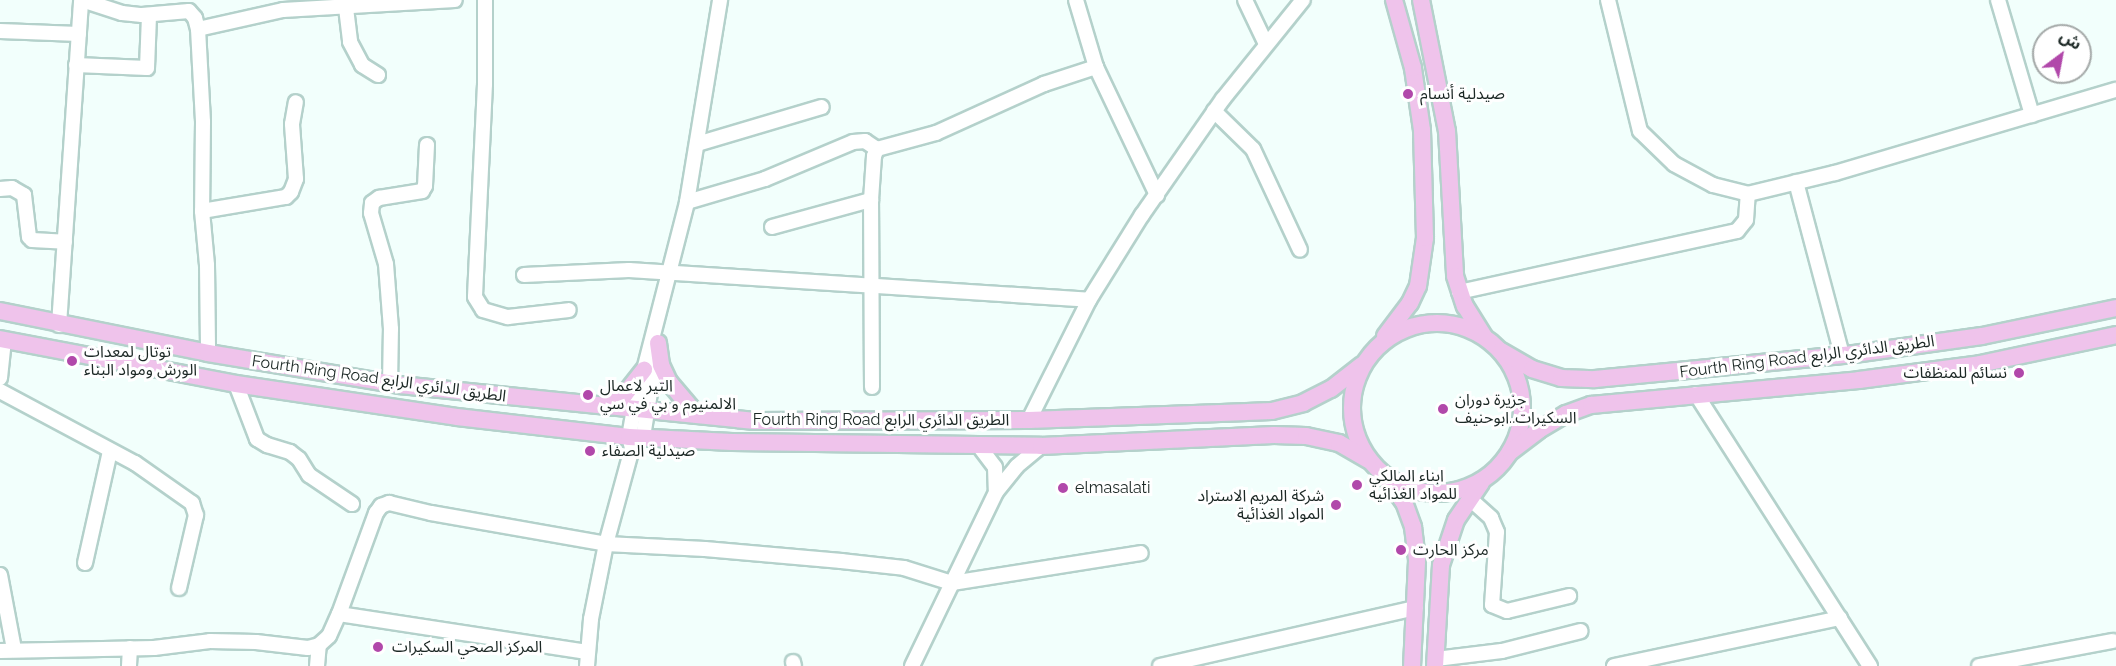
<!DOCTYPE html>
<html>
<head>
<meta charset="utf-8">
<style>
	body { margin:0 }
	#map { position:relative; width:2116px; height:666px; overflow:hidden; background:#f2fffc; font-family:Raleway,"Noto Sans Arabic",sans-serif }
	div>[style] { position:absolute }
	[style*='--x'] { left:calc(var(--x)*1px); top:calc(var(--y)*1px); width:calc(var(--w)*1px); rotate:calc(var(--a)*1deg) }
	.roads { filter:drop-shadow(2px 0 #b4d1cb) drop-shadow(-2px 0 #b4d1cb) drop-shadow(0 2px #b4d1cb) drop-shadow(0 -2px #b4d1cb) }
	.minor>* { height:14px; margin:-7px; padding:0 7px; transform-origin:7px; border-radius:7px; background:#fff }
	.major>* { height:16px; margin:-8px; padding:0 8px; transform-origin:8px; border-radius:8px; background:#efc3eb }
	.major>.ring { margin:-8px; padding:0; box-sizing:content-box; background:none; border:16px solid #efc3eb; border-radius:50% }
	.dots>* { width:16px; height:16px; translate:-50% -50%; box-sizing:border-box; border:3px solid #fff; border-radius:50% }
	span { translate:-50% -50%; white-space:nowrap; text-align:center; line-height:1.15; -webkit-text-stroke:6px #fff; paint-order:stroke }
	.poi-label { font-size:16px; color:#1c2825 }
	.left { translate:0 -50%; text-align:left }
	.right { translate:-100% -50%; text-align:right }
	.street-label { font-size:16px; color:#1c2825 }
	.north { position:absolute; left:2032px; top:24px; width:60px; height:60px; box-sizing:border-box; background:#fff; border:2px solid #a4a9a8; border-radius:50%; rotate:32deg; font-size:16px; font-weight:700; line-height:24px; text-align:center; color:#1c2825 }
	.north::after { content:''; display:block; margin:auto; width:21px; height:27px; background:#b148aa; clip-path:polygon(50% 0,100% 100%,50% 72%,0 100%) }
</style>
</head>
<body>
<div id="map">
	<div class="roads">
		<div class="minor">
			<div style="--x:82;--y:0;--w:42;--a:18"></div>
			<div style="--x:122;--y:13;--w:20;--a:6"></div>
			<div style="--x:142;--y:15;--w:47;--a:-4.9"></div>
			<div style="--x:189;--y:11;--w:9;--a:49"></div>
			<div style="--x:195;--y:18;--w:11;--a:75"></div>
			<div style="--x:198;--y:29;--w:93;--a:86.9"></div>
			<div style="--x:203;--y:122;--w:89;--a:90.6"></div>
			<div style="--x:202;--y:211;--w:54;--a:84.7"></div>
			<div style="--x:207;--y:265;--w:88;--a:89.3"></div>
			<div style="--x:485;--y:0;--w:84;--a:90"></div>
			<div style="--x:485;--y:84;--w:213;--a:92.7"></div>
			<div style="--x:475;--y:297;--w:15;--a:58"></div>
			<div style="--x:483;--y:310;--w:26;--a:16"></div>
			<div style="--x:508;--y:317;--w:61;--a:-6.5"></div>
			<div style="--x:1076;--y:0;--w:70;--a:73.4"></div>
			<div style="--x:1096;--y:67;--w:142;--a:64.5"></div>
			<div style="--x:1245;--y:0;--w:49;--a:64.5"></div>
			<div style="--x:1608;--y:0;--w:135;--a:76.3"></div>
			<div style="--x:1640;--y:131;--w:47;--a:44.1"></div>
			<div style="--x:1674;--y:164;--w:44;--a:28.3"></div>
			<div style="--x:1713;--y:185;--w:36;--a:14"></div>
			<div style="--x:1748;--y:194;--w:89;--a:-13.6"></div>
			<div style="--x:1835;--y:173;--w:293;--a:-16.5"></div>
			<div style="--x:1998;--y:0;--w:120;--a:73.5"></div>
			<div style="--x:346;--y:8;--w:34;--a:83"></div>
			<div style="--x:350;--y:42;--w:26;--a:62"></div>
			<div style="--x:362;--y:65;--w:19;--a:32"></div>
			<div style="--x:198;--y:29;--w:87;--a:-12.6"></div>
			<div style="--x:283;--y:10;--w:172;--a:-3.3"></div>
			<div style="--x:0;--y:31;--w:79;--a:2.2"></div>
			<div style="--x:76;--y:65;--w:71;--a:2.4"></div>
			<div style="--x:147;--y:68;--w:53;--a:-87.8"></div>
			<div style="--x:1214;--y:111;--w:54;--a:44.3"></div>
			<div style="--x:1253;--y:149;--w:111;--a:65"></div>
			<div style="--x:697;--y:144;--w:130;--a:-16.5"></div>
			<div style="--x:1796;--y:182;--w:179;--a:75.1"></div>
			<div style="--x:0;--y:189;--w:12;--a:-5"></div>
			<div style="--x:12;--y:188;--w:14;--a:30"></div>
			<div style="--x:24;--y:195;--w:42;--a:83.2"></div>
			<div style="--x:29;--y:237;--w:4;--a:45"></div>
			<div style="--x:32;--y:240;--w:33;--a:3"></div>
			<div style="--x:687;--y:202;--w:81;--a:-16.4"></div>
			<div style="--x:765;--y:179;--w:95;--a:-22.8"></div>
			<div style="--x:853;--y:142;--w:12;--a:-5"></div>
			<div style="--x:865;--y:141;--w:14;--a:34"></div>
			<div style="--x:202;--y:211;--w:85;--a:-9.5"></div>
			<div style="--x:286;--y:197;--w:7;--a:-45"></div>
			<div style="--x:291;--y:192;--w:14;--a:-69"></div>
			<div style="--x:296;--y:179;--w:55;--a:-94.2"></div>
			<div style="--x:292;--y:124;--w:22;--a:-80"></div>
			<div style="--x:772;--y:227;--w:103;--a:-15.3"></div>
			<div style="--x:524;--y:275;--w:105;--a:-2.7"></div>
			<div style="--x:629;--y:270;--w:461;--a:3.7"></div>
			<div style="--x:1459;--y:292;--w:285;--a:-12.4"></div>
			<div style="--x:1737;--y:231;--w:14;--a:-51"></div>
			<div style="--x:1746;--y:220;--w:26;--a:-86"></div>
			<div style="--x:59;--y:325;--w:326;--a:-86.1"></div>
			<div style="--x:0;--y:378;--w:37;--a:-84"></div>
			<div style="--x:236;--y:384;--w:59;--a:69.1"></div>
			<div style="--x:257;--y:439;--w:12;--a:31"></div>
			<div style="--x:267;--y:445;--w:24;--a:17"></div>
			<div style="--x:290;--y:452;--w:11;--a:38"></div>
			<div style="--x:299;--y:459;--w:19;--a:58"></div>
			<div style="--x:309;--y:475;--w:52;--a:34"></div>
			<div style="--x:390;--y:384;--w:55;--a:-89"></div>
			<div style="--x:391;--y:329;--w:65;--a:-94.4"></div>
			<div style="--x:386;--y:264;--w:53;--a:-106.4"></div>
			<div style="--x:371;--y:213;--w:10;--a:-84"></div>
			<div style="--x:372;--y:203;--w:9;--a:-36"></div>
			<div style="--x:379;--y:198;--w:44;--a:-9.2"></div>
			<div style="--x:422;--y:191;--w:6;--a:-59"></div>
			<div style="--x:425;--y:186;--w:41;--a:-87.2"></div>
			<div style="--x:872;--y:387;--w:187;--a:-90.3"></div>
			<div style="--x:871;--y:200;--w:44;--a:-86.1"></div>
			<div style="--x:874;--y:156;--w:8;--a:-67"></div>
			<div style="--x:877;--y:149;--w:61;--a:-15.2"></div>
			<div style="--x:936;--y:133;--w:119;--a:-24.4"></div>
			<div style="--x:1044;--y:84;--w:55;--a:-18.1"></div>
			<div style="--x:0;--y:391;--w:153;--a:28.1"></div>
			<div style="--x:135;--y:463;--w:70;--a:35.1"></div>
			<div style="--x:192;--y:503;--w:13;--a:72"></div>
			<div style="--x:196;--y:515;--w:75;--a:103.1"></div>
			<div style="--x:1696;--y:394;--w:323;--a:57.4"></div>
			<div style="--x:1029;--y:420;--w:134;--a:-63.4"></div>
			<div style="--x:1089;--y:300;--w:100;--a:-58.1"></div>
			<div style="--x:1142;--y:215;--w:141;--a:-55.1"></div>
			<div style="--x:1223;--y:99;--w:127;--a:-51.1"></div>
			<div style="--x:636;--y:444;--w:10;--a:-45"></div>
			<div style="--x:643;--y:437;--w:83;--a:-81"></div>
			<div style="--x:979;--y:446;--w:26;--a:53"></div>
			<div style="--x:995;--y:467;--w:23;--a:88"></div>
			<div style="--x:1469;--y:498;--w:30;--a:42"></div>
			<div style="--x:1491;--y:518;--w:15;--a:67"></div>
			<div style="--x:1497;--y:532;--w:73;--a:93.9"></div>
			<div style="--x:1492;--y:605;--w:16;--a:22"></div>
			<div style="--x:1507;--y:611;--w:64;--a:-13.6"></div>
			<div style="--x:85;--y:563;--w:115;--a:-77.4"></div>
			<div style="--x:0;--y:575;--w:75;--a:79.3"></div>
			<div style="--x:339;--y:614;--w:251;--a:8.7"></div>
			<div style="--x:0;--y:651;--w:154;--a:-1.1"></div>
			<div style="--x:154;--y:648;--w:56;--a:-7.1"></div>
			<div style="--x:210;--y:641;--w:46;--a:1.2"></div>
			<div style="--x:256;--y:642;--w:52;--a:6.6"></div>
			<div style="--x:308;--y:648;--w:11;--a:-15"></div>
			<div style="--x:319;--y:645;--w:13;--a:-42"></div>
			<div style="--x:329;--y:636;--w:24;--a:-66"></div>
			<div style="--x:339;--y:614;--w:108;--a:-69.9"></div>
			<div style="--x:376;--y:513;--w:9;--a:-54"></div>
			<div style="--x:381;--y:506;--w:9;--a:-21"></div>
			<div style="--x:389;--y:503;--w:43;--a:13.4"></div>
			<div style="--x:431;--y:513;--w:178;--a:10"></div>
			<div style="--x:606;--y:544;--w:99;--a:2.9"></div>
			<div style="--x:705;--y:549;--w:137;--a:5"></div>
			<div style="--x:841;--y:561;--w:63;--a:6.3"></div>
			<div style="--x:904;--y:568;--w:50;--a:17.4"></div>
			<div style="--x:952;--y:583;--w:191;--a:-9"></div>
			<div style="--x:1436;--y:659;--w:66;--a:-6.9"></div>
			<div style="--x:1502;--y:651;--w:81;--a:-14.2"></div>
			<div style="--x:793;--y:662;--w:4;--a:76"></div>
			<div style="--x:129;--y:666;--w:18;--a:-87"></div>
			<div style="--x:317;--y:666;--w:21;--a:-85"></div>
			<div style="--x:587;--y:666;--w:47;--a:-85.1"></div>
			<div style="--x:591;--y:619;--w:76;--a:-78.7"></div>
			<div style="--x:606;--y:544;--w:99;--a:-74.8"></div>
			<div style="--x:632;--y:448;--w:11;--a:-105"></div>
			<div style="--x:629;--y:437;--w:28;--a:-80"></div>
			<div style="--x:634;--y:409;--w:214;--a:-75.6"></div>
			<div style="--x:687;--y:202;--w:205;--a:-80.7"></div>
			<div style="--x:912;--y:666;--w:193;--a:-64.2"></div>
			<div style="--x:996;--y:492;--w:33;--a:-51"></div>
			<div style="--x:1017;--y:466;--w:31;--a:-40"></div>
			<div style="--x:1160;--y:666;--w:262;--a:-12.8"></div>
			<div style="--x:1614;--y:666;--w:231;--a:-12"></div>
			<div style="--x:1979;--y:666;--w:136;--a:-10.6"></div>
		</div>
		<div class="major">
			<div style="--x:1421;--y:0;--w:134;--a:78.8"></div>
			<div style="--x:1447;--y:131;--w:145;--a:86.8"></div>
			<div style="--x:1455;--y:276;--w:32;--a:72"></div>
			<div style="--x:1465;--y:306;--w:36;--a:58"></div>
			<div style="--x:0;--y:311;--w:212;--a:11.4"></div>
			<div style="--x:208;--y:353;--w:195;--a:9.5"></div>
			<div style="--x:400;--y:385;--w:357;--a:5.8"></div>
			<div style="--x:755;--y:421;--w:274;--a:-0.2"></div>
			<div style="--x:1029;--y:420;--w:243;--a:-2.1"></div>
			<div style="--x:1272;--y:411;--w:32;--a:-14"></div>
			<div style="--x:1303;--y:403;--w:31;--a:-27"></div>
			<div style="--x:1331;--y:389;--w:39;--a:-38"></div>
			<div class="ring" style="left:1352px;top:323px;width:154px;height:154px"></div>
			<div style="--x:1385;--y:336;--w:41;--a:-52.9"></div>
			<div style="--x:1410;--y:303;--w:19;--a:-65"></div>
			<div style="--x:1418;--y:286;--w:49;--a:-81.7"></div>
			<div style="--x:1425;--y:238;--w:108;--a:-91.6"></div>
			<div style="--x:1422;--y:130;--w:63;--a:-98.3"></div>
			<div style="--x:1413;--y:68;--w:71;--a:-105.6"></div>
			<div style="--x:0;--y:339;--w:240;--a:10.8"></div>
			<div style="--x:236;--y:384;--w:223;--a:8.5"></div>
			<div style="--x:457;--y:417;--w:173;--a:6.6"></div>
			<div style="--x:629;--y:437;--w:103;--a:2.8"></div>
			<div style="--x:732;--y:442;--w:309;--a:0.7"></div>
			<div style="--x:1041;--y:446;--w:233;--a:-2.7"></div>
			<div style="--x:1274;--y:435;--w:32;--a:2"></div>
			<div style="--x:1306;--y:436;--w:34;--a:12"></div>
			<div style="--x:1339;--y:443;--w:34;--a:30"></div>
			<div style="--x:658;--y:343;--w:22;--a:82"></div>
			<div style="--x:661;--y:365;--w:19;--a:65"></div>
			<div style="--x:669;--y:382;--w:43;--a:49.7"></div>
			<div style="--x:1501;--y:351;--w:36;--a:30"></div>
			<div style="--x:1532;--y:369;--w:30;--a:17"></div>
			<div style="--x:1561;--y:378;--w:34;--a:2"></div>
			<div style="--x:1595;--y:379;--w:260;--a:-5.5"></div>
			<div style="--x:1854;--y:354;--w:129;--a:-8"></div>
			<div style="--x:1982;--y:336;--w:137;--a:-11.8"></div>
			<div style="--x:609;--y:407;--w:21;--a:-39"></div>
			<div style="--x:625;--y:394;--w:31;--a:-52"></div>
			<div style="--x:1510;--y:452;--w:36;--a:-37"></div>
			<div style="--x:1539;--y:430;--w:31;--a:-31"></div>
			<div style="--x:1566;--y:414;--w:27;--a:-20"></div>
			<div style="--x:1591;--y:405;--w:269;--a:-5.3"></div>
			<div style="--x:1859;--y:380;--w:122;--a:-7.5"></div>
			<div style="--x:1980;--y:364;--w:139;--a:-12"></div>
			<div style="--x:1387;--y:479;--w:29;--a:54"></div>
			<div style="--x:1404;--y:502;--w:27;--a:70"></div>
			<div style="--x:1413;--y:527;--w:34;--a:83"></div>
			<div style="--x:1417;--y:561;--w:105;--a:92.7"></div>
			<div style="--x:1435;--y:666;--w:101;--a:-86.6"></div>
			<div style="--x:1441;--y:565;--w:47;--a:-71.6"></div>
			<div style="--x:1456;--y:520;--w:45;--a:-56"></div>
		</div>
	</div>
	<div class="dots">
		<div style="left:1408px;top:94px;background:#b148aa"></div>
		<div style="left:72px;top:361px;background:#b148aa"></div>
		<div style="left:2019px;top:373px;background:#b148aa"></div>
		<div style="left:588px;top:395px;background:#b148aa"></div>
		<div style="left:1443px;top:409px;background:#b148aa"></div>
		<div style="left:590px;top:451px;background:#b148aa"></div>
		<div style="left:1357px;top:485px;background:#b148aa"></div>
		<div style="left:1063px;top:488px;background:#b148aa"></div>
		<div style="left:1336px;top:505px;background:#b148aa"></div>
		<div style="left:1401px;top:550px;background:#b148aa"></div>
		<div style="left:378px;top:647px;background:#b148aa"></div>
	</div>
	<div class="poi-label">
		<span class="left" style="left:1420px;top:94px">صيدلية أنسام</span>
		<span class="left" style="left:84px;top:361px">توتال لمعدات<br>الورش ومواد البناء</span>
		<span class="right" style="left:2007px;top:373px">نسائم للمنظفات</span>
		<span class="left" style="left:600px;top:395px">التير لاعمال<br>الالمنيوم و بي في سي</span>
		<span class="left" style="left:1455px;top:409px">جزيرة دوران<br>السكيرات..ابوحنيف</span>
		<span class="left" style="left:602px;top:451px">صيدلية الصفاء</span>
		<span class="left" style="left:1369px;top:485px">ابناء المالكي<br>للمواد الغذائيه</span>
		<span class="left" style="left:1075px;top:488px">elmasalati</span>
		<span class="right" style="left:1324px;top:505px">شركة المريم الاستراد<br>المواد الغذائية</span>
		<span class="left" style="left:1413px;top:550px">مركز الحارت</span>
		<span class="left" style="left:392px;top:647px">المركز الصحي السكيرات</span>
	</div>
	<div class="street-label">
		<span style="left:1807px;top:357px;rotate:-7deg">Fourth Ring Road الطريق الدائري الرابع</span>
		<span style="left:379px;top:379px;rotate:8deg">Fourth Ring Road الطريق الدائري الرابع</span>
		<span style="left:881px;top:420px">Fourth Ring Road الطريق الدائري الرابع</span>
	</div>
	<div class="north">ش</div>
</div>
</body>
</html>
